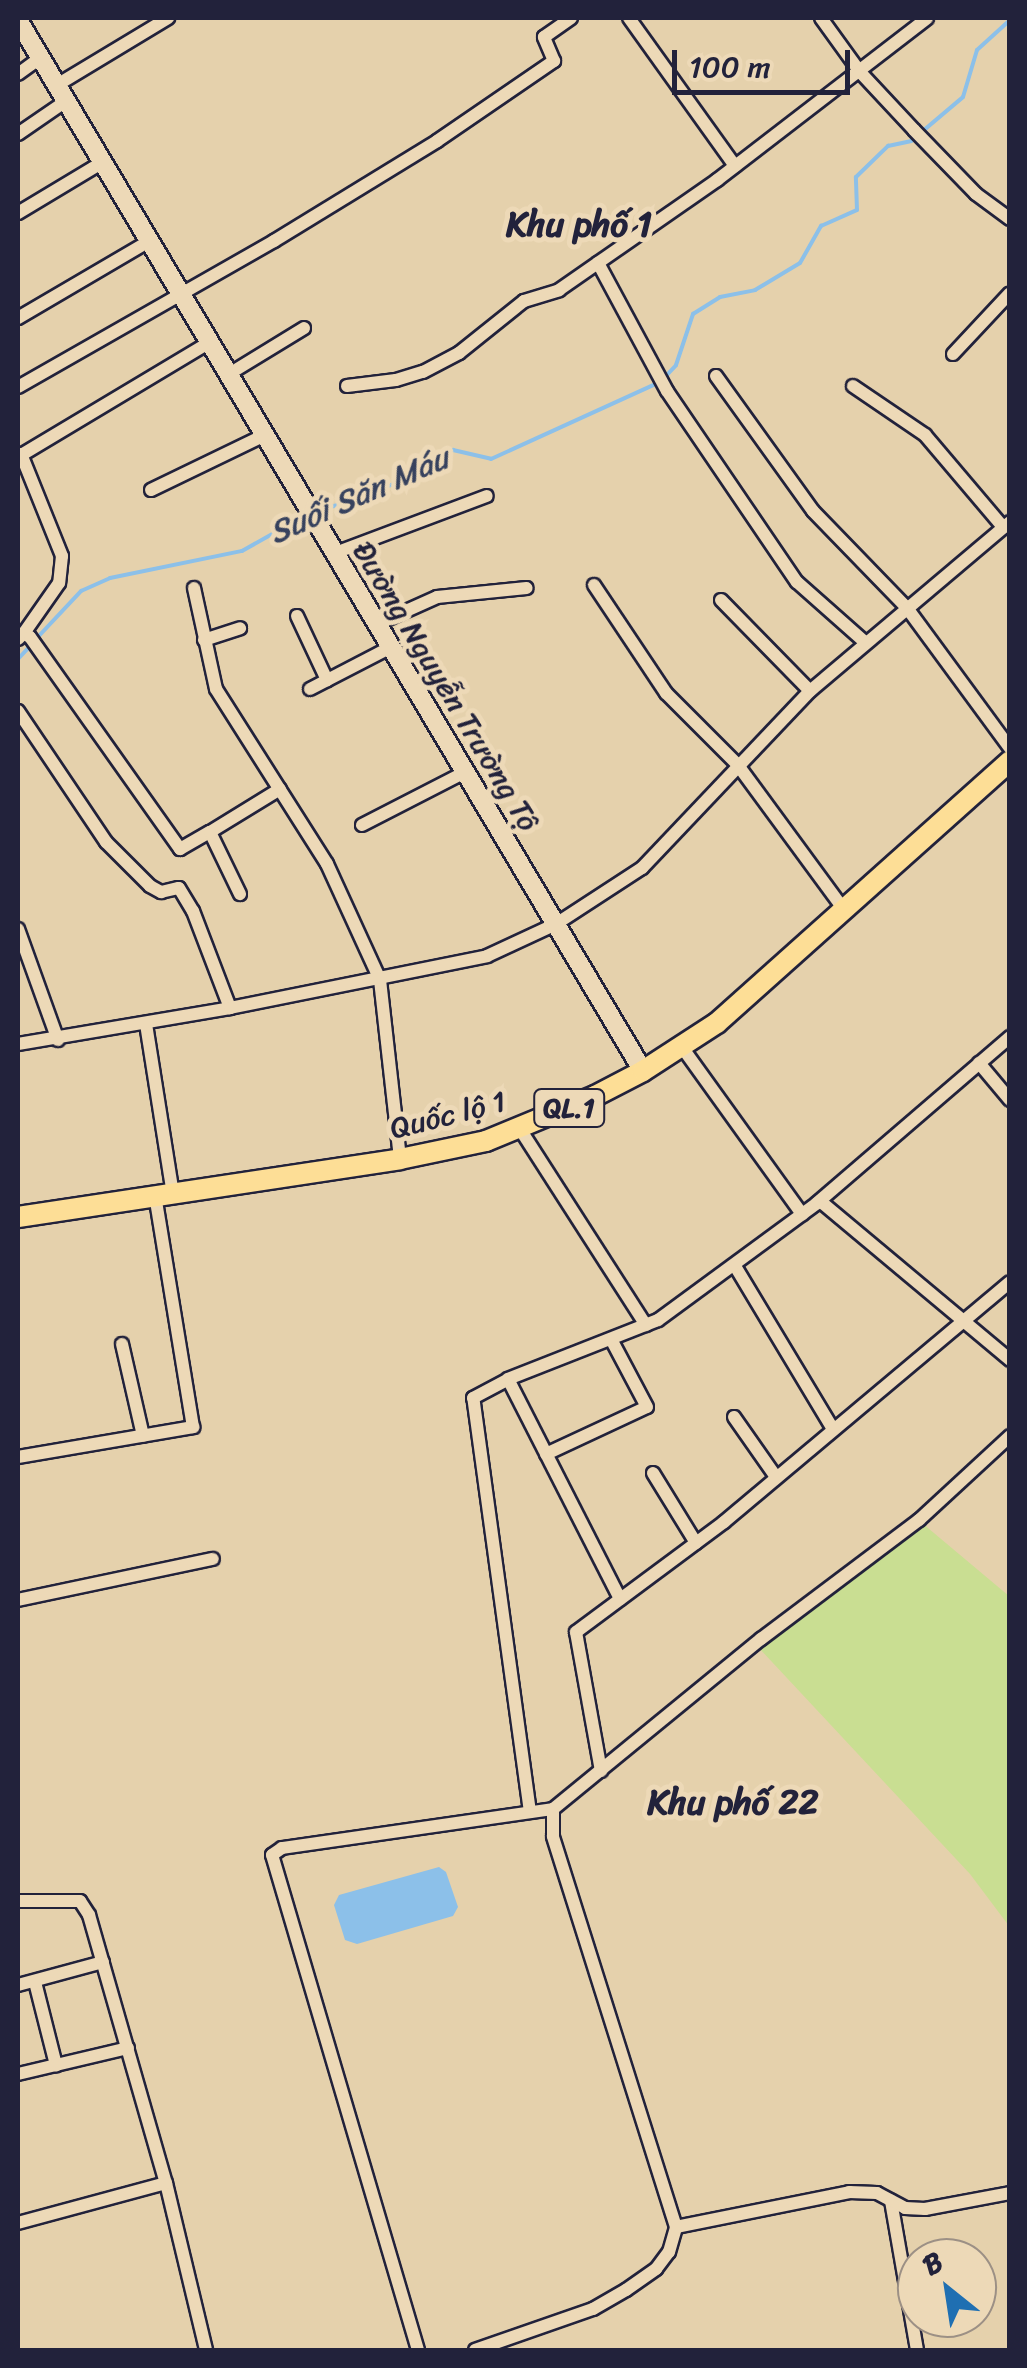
<!DOCTYPE html>
<html>
<head>
<meta charset="utf-8">
<style>
	body { margin:0 }
	#map { position:relative; width:1027px; height:2368px; overflow:hidden; background:#e5d1ac; font-family:Sriracha,sans-serif }
	div>[style] { position:absolute }
	[style*='--x'] { left:calc(var(--x)*1px); top:calc(var(--y)*1px); width:calc(var(--w)*1px); rotate:calc(var(--a)*1deg) }
	.green>* { inset:0; background:#c9de92 }
	.water>* { inset:0; background:#8cc0e9 }
	.stream>* { height:4px; margin:-2px; padding:0 2px; transform-origin:2px; border-radius:2px; background:#8cc0e9 }
	.roads { filter:drop-shadow(2px 0 #22223b) drop-shadow(-2px 0 #22223b) drop-shadow(0 2px #22223b) drop-shadow(0 -2px #22223b) }
	.minor>* { height:12px; margin:-6px; padding:0 6px; transform-origin:6px; border-radius:6px; background:#edd9b7 }
	.secondary>* { height:18px; margin:-9px; padding:0 9px; transform-origin:9px; border-radius:9px; background:#edd9b7 }
	.trunk>* { height:20px; margin:-10px; padding:0 10px; transform-origin:10px; border-radius:10px; background:#fdde96 }
	span { translate:-50% -50%; white-space:nowrap; text-align:center; line-height:1.15; -webkit-text-stroke:10px #edd9b7; paint-order:stroke }
	.shield-label span { padding:2px 8px; background:#edd9b7; border:2px solid; border-radius:8px; -webkit-text-stroke-width:0 }
	.shield-label { font-size:28px; color:#22223b; font-weight:700 }
	.street-label { font-size:30px; color:#22223b }
	.water-label { font-size:32px; color:#37425e; font-style:italic }
	.quarter-label { font-size:35px; color:#22223b; font-weight:700 }
	.frame { position:absolute; inset:0; border:20px solid #22223b; pointer-events:none }
	.north { position:absolute; left:897px; top:2238px; width:100px; height:100px; box-sizing:border-box; background:#edd9b7; border:2px solid #9c9085; border-radius:50%; rotate:330deg; font-size:28px; font-weight:700; line-height:40px; text-align:center; color:#22223b }
	.north::after { content:''; display:block; margin:auto; width:35px; height:45px; background:#1f6fb2; clip-path:polygon(50% 0,100% 100%,50% 72%,0 100%) }
	.scale { position:absolute; left:672px; top:50px; width:178px; height:45px; box-sizing:border-box; border:5px solid #22223b; border-top:0; padding-left:12px; font-size:30px; line-height:35px; white-space:nowrap; color:#22223b; -webkit-text-stroke:8px #edd9b7; paint-order:stroke }
</style>
</head>
<body>
<div id="map">
	<div class="green">
		<div style="clip-path:polygon(922px 1523px,1009px 1596px,1009px 1926px,970px 1874px,758px 1647px)"></div>
	</div>
	<div class="water">
		<div style="clip-path:polygon(439px 1867px,446px 1872px,458px 1907px,453px 1916px,357px 1944px,345px 1940px,334px 1905px,339px 1895px)"></div>
	</div>
	<div class="stream">
		<div style="--x:665;--y:377;--w:16;--a:-47"></div>
		<div style="--x:676;--y:365;--w:54;--a:-71.6"></div>
		<div style="--x:693;--y:314;--w:32;--a:-32"></div>
		<div style="--x:720;--y:297;--w:36;--a:-11"></div>
		<div style="--x:755;--y:290;--w:52;--a:-31"></div>
		<div style="--x:800;--y:263;--w:43;--a:-60.4"></div>
		<div style="--x:821;--y:226;--w:39;--a:-24"></div>
		<div style="--x:857;--y:210;--w:33;--a:-92"></div>
		<div style="--x:856;--y:177;--w:45;--a:-44.1"></div>
		<div style="--x:888;--y:146;--w:24;--a:-12"></div>
		<div style="--x:911;--y:141;--w:68;--a:-40.2"></div>
		<div style="--x:963;--y:97;--w:49;--a:-73.4"></div>
		<div style="--x:977;--y:50;--w:45;--a:-42.3"></div>
		<div style="--x:315;--y:513;--w:90;--a:-20.3"></div>
		<div style="--x:399;--y:482;--w:63;--a:-30.7"></div>
		<div style="--x:453;--y:450;--w:39;--a:13"></div>
		<div style="--x:491;--y:459;--w:183;--a:-24.5"></div>
		<div style="--x:36;--y:639;--w:66;--a:-46.8"></div>
		<div style="--x:81;--y:591;--w:32;--a:-24"></div>
		<div style="--x:110;--y:578;--w:135;--a:-11.6"></div>
		<div style="--x:242;--y:551;--w:73;--a:-29.4"></div>
		<div style="--x:18;--y:659;--w:18;--a:-47"></div>
	</div>
	<div class="roads">
		<div class="minor">
			<div style="--x:629;--y:18;--w:182;--a:54.4"></div>
			<div style="--x:821;--y:18;--w:67;--a:54.2"></div>
			<div style="--x:860;--y:72;--w:79;--a:47"></div>
			<div style="--x:914;--y:130;--w:89;--a:45.9"></div>
			<div style="--x:976;--y:194;--w:42;--a:36.3"></div>
			<div style="--x:18;--y:74;--w:27;--a:-36"></div>
			<div style="--x:57;--y:85;--w:130;--a:-31.1"></div>
			<div style="--x:18;--y:134;--w:58;--a:-34.5"></div>
			<div style="--x:18;--y:213;--w:99;--a:-31"></div>
			<div style="--x:598;--y:263;--w:145;--a:61.7"></div>
			<div style="--x:667;--y:391;--w:231;--a:55.8"></div>
			<div style="--x:797;--y:582;--w:92;--a:41.5"></div>
			<div style="--x:18;--y:318;--w:152;--a:-30.4"></div>
			<div style="--x:953;--y:354;--w:83;--a:-46.9"></div>
			<div style="--x:229;--y:374;--w:88;--a:-31.5"></div>
			<div style="--x:716;--y:376;--w:166;--a:54.3"></div>
			<div style="--x:813;--y:511;--w:135;--a:45.9"></div>
			<div style="--x:907;--y:608;--w:174;--a:53.7"></div>
			<div style="--x:347;--y:386;--w:49;--a:-7"></div>
			<div style="--x:396;--y:380;--w:28;--a:-17"></div>
			<div style="--x:423;--y:372;--w:41;--a:-27.8"></div>
			<div style="--x:459;--y:353;--w:83;--a:-38.7"></div>
			<div style="--x:524;--y:301;--w:37;--a:-17"></div>
			<div style="--x:559;--y:290;--w:193;--a:-34.8"></div>
			<div style="--x:717;--y:180;--w:265;--a:-37.6"></div>
			<div style="--x:853;--y:386;--w:87;--a:34.2"></div>
			<div style="--x:925;--y:435;--w:121;--a:49.7"></div>
			<div style="--x:18;--y:387;--w:295;--a:-29.7"></div>
			<div style="--x:274;--y:241;--w:191;--a:-31.5"></div>
			<div style="--x:437;--y:141;--w:142;--a:-34.4"></div>
			<div style="--x:554;--y:61;--w:26;--a:-113"></div>
			<div style="--x:544;--y:37;--w:33;--a:-35"></div>
			<div style="--x:21;--y:454;--w:110;--a:68.1"></div>
			<div style="--x:62;--y:556;--w:27;--a:96"></div>
			<div style="--x:59;--y:583;--w:61;--a:125"></div>
			<div style="--x:18;--y:457;--w:224;--a:-30.9"></div>
			<div style="--x:151;--y:490;--w:127;--a:-25.8"></div>
			<div style="--x:335;--y:553;--w:162;--a:-20.6"></div>
			<div style="--x:594;--y:585;--w:130;--a:56.3"></div>
			<div style="--x:666;--y:693;--w:100;--a:45"></div>
			<div style="--x:737;--y:764;--w:182;--a:53.7"></div>
			<div style="--x:194;--y:588;--w:103;--a:77.7"></div>
			<div style="--x:216;--y:689;--w:207;--a:57.6"></div>
			<div style="--x:327;--y:864;--w:128;--a:65.4"></div>
			<div style="--x:380;--y:980;--w:180;--a:83.6"></div>
			<div style="--x:721;--y:600;--w:127;--a:45.6"></div>
			<div style="--x:297;--y:616;--w:71;--a:64.9"></div>
			<div style="--x:377;--y:624;--w:66;--a:-24.2"></div>
			<div style="--x:437;--y:597;--w:90;--a:-5.7"></div>
			<div style="--x:18;--y:639;--w:8;--a:-45"></div>
			<div style="--x:24;--y:633;--w:7;--a:34"></div>
			<div style="--x:30;--y:637;--w:260;--a:54.7"></div>
			<div style="--x:180;--y:849;--w:34;--a:-30"></div>
			<div style="--x:210;--y:832;--w:69;--a:64.2"></div>
			<div style="--x:204;--y:640;--w:38;--a:-18"></div>
			<div style="--x:310;--y:689;--w:91;--a:-27.4"></div>
			<div style="--x:18;--y:711;--w:158;--a:56.1"></div>
			<div style="--x:106;--y:842;--w:62;--a:45"></div>
			<div style="--x:150;--y:886;--w:13;--a:29"></div>
			<div style="--x:161;--y:892;--w:18;--a:-13"></div>
			<div style="--x:179;--y:888;--w:27;--a:59"></div>
			<div style="--x:193;--y:911;--w:104;--a:69.1"></div>
			<div style="--x:362;--y:825;--w:116;--a:-27.2"></div>
			<div style="--x:210;--y:832;--w:82;--a:-31.6"></div>
			<div style="--x:18;--y:929;--w:118;--a:70.2"></div>
			<div style="--x:146;--y:1024;--w:172;--a:81"></div>
			<div style="--x:18;--y:1044;--w:215;--a:-9.6"></div>
			<div style="--x:230;--y:1008;--w:262;--a:-11.4"></div>
			<div style="--x:487;--y:956;--w:76;--a:-24.9"></div>
			<div style="--x:556;--y:924;--w:103;--a:-33.1"></div>
			<div style="--x:642;--y:868;--w:244;--a:-46.5"></div>
			<div style="--x:810;--y:691;--w:262;--a:-40.2"></div>
			<div style="--x:682;--y:1047;--w:206;--a:54.3"></div>
			<div style="--x:979;--y:1063;--w:48;--a:50"></div>
			<div style="--x:520;--y:1129;--w:233;--a:57.3"></div>
			<div style="--x:820;--y:1201;--w:248;--a:39.9"></div>
			<div style="--x:735;--y:1266;--w:190;--a:59"></div>
			<div style="--x:122;--y:1344;--w:94;--a:77.1"></div>
			<div style="--x:508;--y:1379;--w:247;--a:63"></div>
			<div style="--x:734;--y:1417;--w:73;--a:55"></div>
			<div style="--x:546;--y:1454;--w:111;--a:-25"></div>
			<div style="--x:647;--y:1407;--w:77;--a:-117.9"></div>
			<div style="--x:18;--y:1457;--w:178;--a:-9.7"></div>
			<div style="--x:193;--y:1427;--w:234;--a:-99.3"></div>
			<div style="--x:653;--y:1473;--w:82;--a:58.4"></div>
			<div style="--x:18;--y:1600;--w:199;--a:-11.9"></div>
			<div style="--x:601;--y:1771;--w:141;--a:-100.2"></div>
			<div style="--x:576;--y:1632;--w:184;--a:-36.6"></div>
			<div style="--x:724;--y:1522;--w:373;--a:-40"></div>
			<div style="--x:530;--y:1812;--w:418;--a:-97.8"></div>
			<div style="--x:473;--y:1398;--w:40;--a:-28"></div>
			<div style="--x:508;--y:1379;--w:161;--a:-21.5"></div>
			<div style="--x:658;--y:1320;--w:197;--a:-36.3"></div>
			<div style="--x:817;--y:1203;--w:255;--a:-40.7"></div>
			<div style="--x:18;--y:1901;--w:62;--a:0"></div>
			<div style="--x:80;--y:1901;--w:17;--a:57"></div>
			<div style="--x:89;--y:1915;--w:279;--a:74"></div>
			<div style="--x:166;--y:2183;--w:172;--a:76.5"></div>
			<div style="--x:35;--y:1982;--w:86;--a:75.8"></div>
			<div style="--x:18;--y:1985;--w:88;--a:-15.1"></div>
			<div style="--x:18;--y:2074;--w:113;--a:-13.3"></div>
			<div style="--x:891;--y:2201;--w:151;--a:80.1"></div>
			<div style="--x:18;--y:2223;--w:153;--a:-15.1"></div>
			<div style="--x:676;--y:2227;--w:177;--a:-11.4"></div>
			<div style="--x:849;--y:2192;--w:28;--a:2"></div>
			<div style="--x:877;--y:2193;--w:32;--a:28"></div>
			<div style="--x:905;--y:2208;--w:20;--a:3"></div>
			<div style="--x:925;--y:2209;--w:86;--a:-10.7"></div>
			<div style="--x:418;--y:2350;--w:516;--a:-106.43"></div>
			<div style="--x:272;--y:1855;--w:12;--a:-35"></div>
			<div style="--x:282;--y:1848;--w:274;--a:-8.2"></div>
			<div style="--x:553;--y:1809;--w:269;--a:-39.3"></div>
			<div style="--x:761;--y:1639;--w:198;--a:-37"></div>
			<div style="--x:919;--y:1520;--w:124;--a:-42.7"></div>
			<div style="--x:475;--y:2350;--w:125;--a:-19.2"></div>
			<div style="--x:593;--y:2309;--w:38;--a:-30"></div>
			<div style="--x:626;--y:2290;--w:37;--a:-35"></div>
			<div style="--x:656;--y:2269;--w:21;--a:-53"></div>
			<div style="--x:669;--y:2252;--w:26;--a:-74"></div>
			<div style="--x:676;--y:2227;--w:410;--a:-107.5"></div>
			<div style="--x:553;--y:1836;--w:27;--a:-90"></div>
		</div>
		<div class="secondary">
			<div style="--x:18;--y:20;--w:1223;--a:59.26"></div>
		</div>
		<div class="trunk">
			<div style="--x:18;--y:1217;--w:386;--a:-8.6"></div>
			<div style="--x:400;--y:1159;--w:88;--a:-11.8"></div>
			<div style="--x:486;--y:1141;--w:118;--a:-22.4"></div>
			<div style="--x:595;--y:1096;--w:54;--a:-27.5"></div>
			<div style="--x:643;--y:1071;--w:88;--a:-33"></div>
			<div style="--x:717;--y:1023;--w:393;--a:-41.8"></div>
		</div>
	</div>
	<div class="shield-label">
		<span style="left:569px;top:1108px">QL.1</span>
	</div>
	<div class="street-label">
		<span style="left:446px;top:686px;rotate:59deg">Đường Nguyễn Trường Tộ</span>
		<span style="left:448px;top:1115px;rotate:-14deg">Quốc lộ 1</span>
	</div>
	<div class="water-label">
		<span style="left:359px;top:496px;rotate:-24deg">Suối Săn Máu</span>
	</div>
	<div class="quarter-label">
		<span style="left:579px;top:224px">Khu phố 1</span>
		<span style="left:733px;top:1802px">Khu phố 22</span>
	</div>
	<div class="frame"></div>
	<div class="north">B</div>
	<div class="scale">100 m</div>
</div>
</body>
</html>
